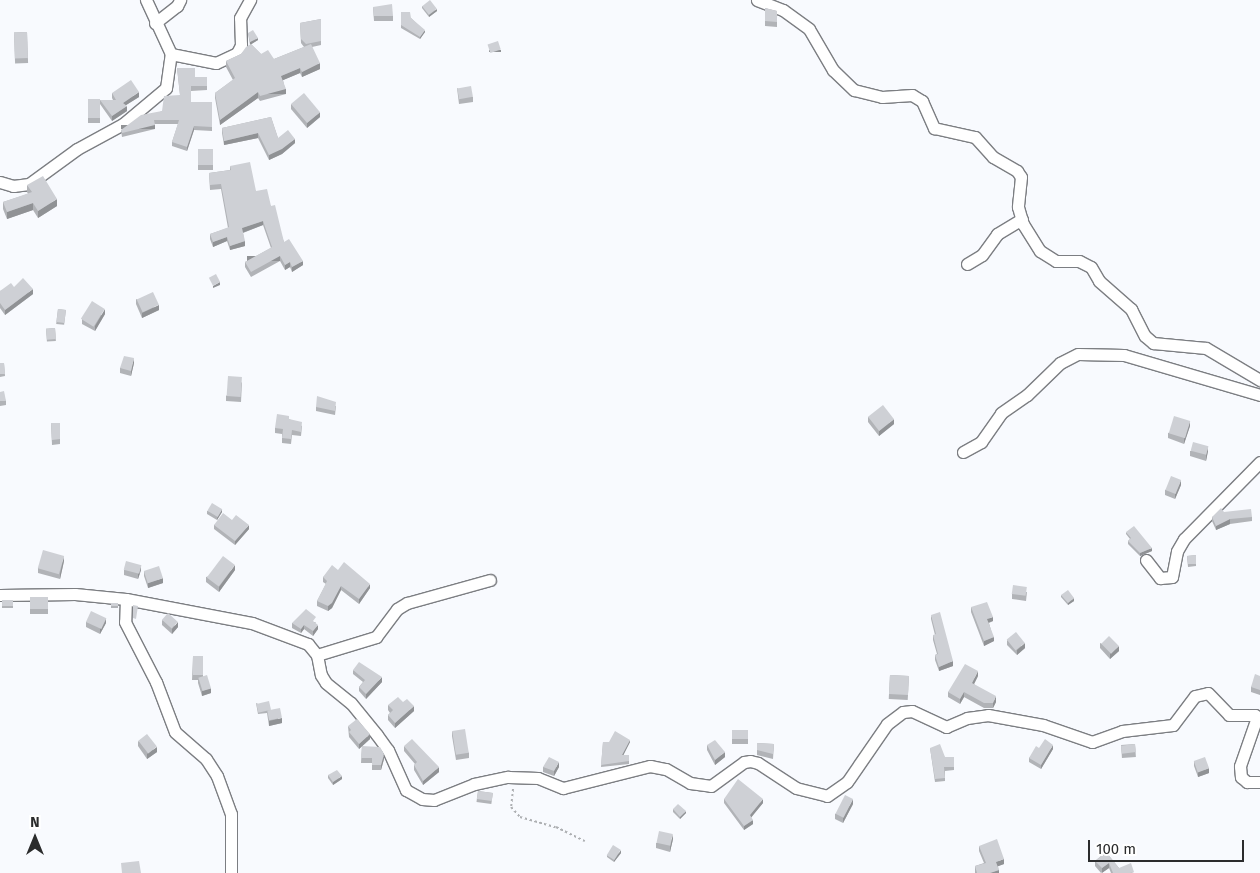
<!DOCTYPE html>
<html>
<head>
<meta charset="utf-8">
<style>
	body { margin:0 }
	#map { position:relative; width:1260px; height:873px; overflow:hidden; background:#f8fafe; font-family:"Fira Sans",sans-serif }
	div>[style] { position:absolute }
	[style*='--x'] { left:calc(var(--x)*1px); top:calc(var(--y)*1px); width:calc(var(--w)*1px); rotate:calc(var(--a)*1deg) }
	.path>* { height:2px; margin-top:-1px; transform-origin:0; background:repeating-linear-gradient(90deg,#aeb0b3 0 2.5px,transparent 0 5px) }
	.roads { filter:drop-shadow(1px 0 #7c7e82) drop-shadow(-1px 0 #7c7e82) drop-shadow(0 1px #7c7e82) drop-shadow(0 -1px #7c7e82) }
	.minor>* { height:11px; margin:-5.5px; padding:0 5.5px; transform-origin:5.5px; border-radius:5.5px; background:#fff }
	.wall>* { inset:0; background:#b1b3b7; transform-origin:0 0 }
	.shaded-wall>* { inset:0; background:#909295; transform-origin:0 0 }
	.building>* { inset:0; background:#ced0d5; transform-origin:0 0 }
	span { translate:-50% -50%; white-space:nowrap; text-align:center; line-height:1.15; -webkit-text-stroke:4px #fff; paint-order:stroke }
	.north { position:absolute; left:10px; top:813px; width:50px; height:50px; -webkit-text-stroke:4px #fff; paint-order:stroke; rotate:0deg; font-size:14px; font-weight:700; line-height:20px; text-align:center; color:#2b2c2d }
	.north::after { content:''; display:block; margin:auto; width:18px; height:22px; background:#2b2c2d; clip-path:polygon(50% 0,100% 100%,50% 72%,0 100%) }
	.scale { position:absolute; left:1088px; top:840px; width:156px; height:22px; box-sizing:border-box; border:2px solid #2b2c2d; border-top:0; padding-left:6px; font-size:15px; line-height:18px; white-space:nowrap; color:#2b2c2d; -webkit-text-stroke:4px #fff; paint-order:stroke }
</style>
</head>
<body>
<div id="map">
	<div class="path">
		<div style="--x:513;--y:789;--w:18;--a:96"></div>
		<div style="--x:511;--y:807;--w:13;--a:48"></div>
		<div style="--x:520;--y:817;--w:37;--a:16"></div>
		<div style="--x:556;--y:827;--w:32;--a:26"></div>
	</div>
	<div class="roads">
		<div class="minor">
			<div style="--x:757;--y:0;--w:28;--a:21"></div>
			<div style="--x:783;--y:10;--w:32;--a:36"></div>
			<div style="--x:809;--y:29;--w:48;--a:59.7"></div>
			<div style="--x:833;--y:70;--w:29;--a:44"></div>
			<div style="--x:854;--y:90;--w:29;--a:14"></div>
			<div style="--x:882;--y:97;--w:30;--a:-4"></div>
			<div style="--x:912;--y:95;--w:12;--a:31"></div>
			<div style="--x:922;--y:101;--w:30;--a:66"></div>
			<div style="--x:934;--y:128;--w:42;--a:12.4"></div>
			<div style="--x:975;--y:137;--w:27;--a:48"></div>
			<div style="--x:993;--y:157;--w:28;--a:30"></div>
			<div style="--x:1017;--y:171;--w:7;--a:56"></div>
			<div style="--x:1021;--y:177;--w:30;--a:96"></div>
			<div style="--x:1018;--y:207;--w:18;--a:74"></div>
			<div style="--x:1023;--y:224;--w:32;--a:58"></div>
			<div style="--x:1040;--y:251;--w:19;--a:32"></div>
			<div style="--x:1056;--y:261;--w:23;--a:0"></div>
			<div style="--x:1079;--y:261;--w:13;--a:27"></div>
			<div style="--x:1091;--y:267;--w:16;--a:60"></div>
			<div style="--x:1099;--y:281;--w:43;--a:41.2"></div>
			<div style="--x:1131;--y:309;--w:30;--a:63"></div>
			<div style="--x:1145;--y:336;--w:11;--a:41"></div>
			<div style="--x:1153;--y:343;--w:53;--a:5.4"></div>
			<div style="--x:1206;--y:348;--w:63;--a:30.7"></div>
			<div style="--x:155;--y:23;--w:28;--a:-38"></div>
			<div style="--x:177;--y:6;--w:7;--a:-63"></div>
			<div style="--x:171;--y:54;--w:46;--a:11.3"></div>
			<div style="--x:216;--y:63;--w:23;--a:-25"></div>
			<div style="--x:237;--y:53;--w:9;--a:-63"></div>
			<div style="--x:241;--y:45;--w:27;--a:-92"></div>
			<div style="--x:240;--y:18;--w:21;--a:-61"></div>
			<div style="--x:0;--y:182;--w:14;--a:17"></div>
			<div style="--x:13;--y:186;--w:16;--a:-7"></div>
			<div style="--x:29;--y:184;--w:59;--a:-36.1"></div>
			<div style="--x:77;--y:149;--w:52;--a:-28.5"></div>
			<div style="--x:123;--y:124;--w:56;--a:-39.9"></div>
			<div style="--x:166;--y:88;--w:34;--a:-82"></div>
			<div style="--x:171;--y:54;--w:60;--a:-114.8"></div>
			<div style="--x:967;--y:264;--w:17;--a:-31"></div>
			<div style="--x:982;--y:255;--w:26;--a:-54"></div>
			<div style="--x:997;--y:234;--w:29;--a:-31"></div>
			<div style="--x:963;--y:452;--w:21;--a:-29"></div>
			<div style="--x:981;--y:442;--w:35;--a:-55"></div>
			<div style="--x:1001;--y:413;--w:32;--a:-35"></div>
			<div style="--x:1027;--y:395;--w:46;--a:-44.1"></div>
			<div style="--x:1060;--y:363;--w:20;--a:-27"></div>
			<div style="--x:1078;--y:354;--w:46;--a:1.2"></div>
			<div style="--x:1124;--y:355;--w:142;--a:16.4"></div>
			<div style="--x:1146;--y:560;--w:23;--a:52"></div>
			<div style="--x:1160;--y:578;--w:12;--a:-5"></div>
			<div style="--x:1172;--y:577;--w:26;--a:-79"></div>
			<div style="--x:1177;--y:551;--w:14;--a:-60"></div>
			<div style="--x:1184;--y:539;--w:108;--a:-45.4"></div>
			<div style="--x:0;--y:595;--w:75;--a:-0.8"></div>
			<div style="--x:75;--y:594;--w:51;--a:5.6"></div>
			<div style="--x:126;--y:599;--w:128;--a:10.8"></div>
			<div style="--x:252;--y:623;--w:60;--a:20.6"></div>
			<div style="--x:308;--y:644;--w:14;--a:51"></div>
			<div style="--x:317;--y:655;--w:20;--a:79"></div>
			<div style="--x:321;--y:675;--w:9;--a:58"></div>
			<div style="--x:326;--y:683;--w:32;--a:39"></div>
			<div style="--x:351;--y:703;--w:41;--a:50.9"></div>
			<div style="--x:377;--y:735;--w:19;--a:54"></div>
			<div style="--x:388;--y:750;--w:44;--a:65.8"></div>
			<div style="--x:406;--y:790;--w:18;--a:29"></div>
			<div style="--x:422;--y:799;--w:12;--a:5"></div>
			<div style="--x:434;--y:800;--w:43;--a:-21.8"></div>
			<div style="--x:474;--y:784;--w:35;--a:-12"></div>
			<div style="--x:508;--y:777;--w:30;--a:2"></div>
			<div style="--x:538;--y:778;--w:27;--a:22"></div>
			<div style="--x:563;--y:788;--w:90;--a:-14.2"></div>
			<div style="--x:650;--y:766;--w:16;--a:11"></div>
			<div style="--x:666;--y:769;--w:28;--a:30"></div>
			<div style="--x:690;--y:783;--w:21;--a:8"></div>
			<div style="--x:711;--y:786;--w:41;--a:-36"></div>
			<div style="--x:744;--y:762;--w:6;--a:-9"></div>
			<div style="--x:750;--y:761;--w:8;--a:14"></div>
			<div style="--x:758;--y:763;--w:45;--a:33.3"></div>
			<div style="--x:796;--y:788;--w:32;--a:14"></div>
			<div style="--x:827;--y:796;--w:24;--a:-35"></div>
			<div style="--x:847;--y:782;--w:70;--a:-55.4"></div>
			<div style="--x:887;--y:724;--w:20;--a:-37"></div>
			<div style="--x:903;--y:712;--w:9;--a:-6"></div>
			<div style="--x:912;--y:711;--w:38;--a:25"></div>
			<div style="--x:946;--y:727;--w:23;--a:-23"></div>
			<div style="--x:967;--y:718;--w:21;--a:-8"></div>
			<div style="--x:988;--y:715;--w:56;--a:10.3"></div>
			<div style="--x:1043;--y:725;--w:52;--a:19.1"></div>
			<div style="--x:1092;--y:742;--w:32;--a:-20"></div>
			<div style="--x:1122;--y:731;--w:51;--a:-6.7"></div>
			<div style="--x:1173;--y:725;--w:36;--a:-53"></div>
			<div style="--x:1195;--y:696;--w:13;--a:-13"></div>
			<div style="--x:1208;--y:693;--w:30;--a:46"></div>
			<div style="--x:1229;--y:715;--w:26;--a:0"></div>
			<div style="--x:1255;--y:715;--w:5;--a:79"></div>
			<div style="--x:1256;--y:720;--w:49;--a:109.2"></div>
			<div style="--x:1240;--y:766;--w:11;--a:85"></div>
			<div style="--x:1241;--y:777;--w:8;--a:40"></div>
			<div style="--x:1247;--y:782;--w:13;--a:0"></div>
			<div style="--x:126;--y:599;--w:23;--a:92"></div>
			<div style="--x:125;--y:622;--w:68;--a:62.7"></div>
			<div style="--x:156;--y:682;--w:53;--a:69.2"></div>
			<div style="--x:175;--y:732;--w:41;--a:41.1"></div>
			<div style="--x:206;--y:759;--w:20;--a:57"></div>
			<div style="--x:217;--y:776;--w:40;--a:69.8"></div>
			<div style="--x:231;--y:814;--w:59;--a:90"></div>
			<div style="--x:317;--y:655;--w:62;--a:-17"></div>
			<div style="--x:376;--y:637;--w:35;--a:-53"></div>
			<div style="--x:397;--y:609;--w:12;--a:-31"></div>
			<div style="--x:407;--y:603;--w:86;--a:-15.5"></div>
		</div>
	</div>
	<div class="wall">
		<div style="clip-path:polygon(422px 6px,437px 11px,429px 17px,422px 8px)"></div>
		<div style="clip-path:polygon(373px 7px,393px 16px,393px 21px,374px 21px)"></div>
		<div style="clip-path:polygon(765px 8px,777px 11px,777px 27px,765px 26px)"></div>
		<div style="clip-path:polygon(401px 12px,411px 18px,425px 32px,420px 39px,401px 28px)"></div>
		<div style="clip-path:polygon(321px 19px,321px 45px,312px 47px,320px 69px,302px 77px,300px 73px,283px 80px,286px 94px,260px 101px,258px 98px,220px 125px,215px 98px,215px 93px,233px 80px,226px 67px,226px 61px,241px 54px,250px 45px,248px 33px,258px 40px,251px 44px,261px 54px,274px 59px,304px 47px,301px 43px,300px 23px)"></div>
		<div style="left:27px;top:32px;width:31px;height:13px;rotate:88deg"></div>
		<div style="clip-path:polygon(177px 68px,195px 77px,207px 77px,207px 90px,191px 91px,191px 102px,212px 102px,212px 131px,194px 130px,187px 151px,172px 146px,172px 142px,178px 124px,155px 124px,155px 129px,122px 137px,121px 130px,162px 111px,180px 95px)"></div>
		<div style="clip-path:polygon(457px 88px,473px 97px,473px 102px,459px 104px)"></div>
		<div style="clip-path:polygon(112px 93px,139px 97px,126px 105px,127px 111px,112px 121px,100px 104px,100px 100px,113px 100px,112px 98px)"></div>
		<div style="left:88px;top:99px;width:12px;height:24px"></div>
		<div style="clip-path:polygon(291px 104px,320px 117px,307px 128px,291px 109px)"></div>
		<div style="clip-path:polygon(271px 117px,278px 138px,295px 143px,282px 154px,269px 160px,258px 138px,224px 145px,222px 133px,222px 128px)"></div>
		<div style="left:198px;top:149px;width:15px;height:21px"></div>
		<div style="clip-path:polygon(230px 166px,256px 191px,271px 206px,284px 242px,303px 265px,292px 272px,290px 267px,285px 270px,280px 261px,251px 277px,245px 267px,245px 262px,271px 248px,263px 225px,243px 233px,245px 246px,230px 250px,227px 241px,213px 247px,210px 239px,210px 234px,228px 228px,221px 189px,210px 190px,209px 173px,230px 170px)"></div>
		<div style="clip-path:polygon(27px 185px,57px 206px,38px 218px,33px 210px,7px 219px,3px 209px,3px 202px,28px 194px,27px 192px)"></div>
		<div style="clip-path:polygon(14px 287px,33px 294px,5px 315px,0 308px,0 291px)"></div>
		<div style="clip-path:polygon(136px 299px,159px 310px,142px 318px,136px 304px)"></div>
		<div style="left:58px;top:309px;width:8px;height:15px;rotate:7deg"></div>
		<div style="clip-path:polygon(105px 314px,95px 331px,82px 324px,82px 319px)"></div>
		<div style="left:55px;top:328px;width:13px;height:9px;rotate:86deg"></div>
		<div style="clip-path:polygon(0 363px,4px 363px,5px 376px,0 377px)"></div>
		<div style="clip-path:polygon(134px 363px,131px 376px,120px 373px,120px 368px)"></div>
		<div style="clip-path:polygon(242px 382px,241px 402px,226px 401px,226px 396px)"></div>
		<div style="clip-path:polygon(0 392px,6px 401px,6px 405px,0 406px)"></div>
		<div style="clip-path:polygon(336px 406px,335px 415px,316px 411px,316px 407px)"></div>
		<div style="clip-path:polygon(868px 417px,894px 424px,879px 436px,868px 422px)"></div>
		<div style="clip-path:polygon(289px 419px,302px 426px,301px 436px,292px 435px,291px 444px,282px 443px,282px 434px,275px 433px,275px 428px)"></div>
		<div style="clip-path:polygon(51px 423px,60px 423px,60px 444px,52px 445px)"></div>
		<div style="clip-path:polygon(1190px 426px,1184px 444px,1168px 438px,1168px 433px)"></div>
		<div style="clip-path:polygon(1190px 451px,1208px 451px,1206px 461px,1190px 456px)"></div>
		<div style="clip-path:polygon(1181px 485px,1175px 499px,1165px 495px,1165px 490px)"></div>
		<div style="clip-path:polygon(207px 511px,222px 512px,217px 520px,207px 514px)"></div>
		<div style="clip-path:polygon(1224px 512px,1252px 517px,1252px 521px,1230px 524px,1216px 530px,1212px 521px,1212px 517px)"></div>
		<div style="clip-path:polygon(232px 520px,249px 529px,235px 545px,214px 529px,214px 525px)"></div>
		<div style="clip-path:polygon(1126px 532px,1152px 551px,1140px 556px,1128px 544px,1128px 541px,1130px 539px,1126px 534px)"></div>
		<div style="clip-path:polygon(1196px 555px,1196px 566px,1188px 567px,1187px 556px)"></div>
		<div style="clip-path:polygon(64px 561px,60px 579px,38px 573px,38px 568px)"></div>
		<div style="clip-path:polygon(124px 570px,141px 570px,138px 579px,124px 575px)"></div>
		<div style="clip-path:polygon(235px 570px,219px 592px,206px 582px,206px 577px)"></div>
		<div style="clip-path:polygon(338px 570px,370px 588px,359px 604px,341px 590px,332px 608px,328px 611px,317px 606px,317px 601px,326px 584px,323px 582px,323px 577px)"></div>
		<div style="clip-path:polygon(144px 571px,163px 583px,148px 588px,144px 576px)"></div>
		<div style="clip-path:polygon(1027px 592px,1026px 601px,1012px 599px,1012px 594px)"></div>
		<div style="clip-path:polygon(1061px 595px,1074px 601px,1068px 605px,1061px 597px)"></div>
		<div style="left:30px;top:597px;width:18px;height:17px"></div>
		<div style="left:2px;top:600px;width:11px;height:8px"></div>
		<div style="left:111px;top:603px;width:7px;height:5px"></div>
		<div style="clip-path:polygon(971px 607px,993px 621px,989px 623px,994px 641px,984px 646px,971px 612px)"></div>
		<div style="clip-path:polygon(931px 615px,953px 666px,939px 671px,935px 660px,935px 655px,937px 654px,933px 640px,933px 635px,935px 635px,931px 619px)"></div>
		<div style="clip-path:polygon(162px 620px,178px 627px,172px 634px,162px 625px)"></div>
		<div style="clip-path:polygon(86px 622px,106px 623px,100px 634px,86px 627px)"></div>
		<div style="clip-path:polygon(316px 622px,315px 623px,318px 629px,313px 636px,304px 629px,301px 633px,292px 628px,292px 623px)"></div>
		<div style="clip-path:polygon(1007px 640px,1025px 648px,1017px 655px,1007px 645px)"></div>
		<div style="clip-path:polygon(1100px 643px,1119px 651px,1110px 659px,1100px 648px)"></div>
		<div style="clip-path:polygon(193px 656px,203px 656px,203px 676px,211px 693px,202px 696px,198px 683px,198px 680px,192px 680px)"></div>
		<div style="clip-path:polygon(353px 670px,382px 682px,366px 699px,359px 691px,359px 687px,363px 682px,353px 674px)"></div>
		<div style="left:890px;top:675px;width:19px;height:24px;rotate:3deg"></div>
		<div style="clip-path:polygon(978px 676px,974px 684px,996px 702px,993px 708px,984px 708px,964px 697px,960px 704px,948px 697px,948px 692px)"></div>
		<div style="clip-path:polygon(1260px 676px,1260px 695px,1251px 692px,1251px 687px)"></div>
		<div style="clip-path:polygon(256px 703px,271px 710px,282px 723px,269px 726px,267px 713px,258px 714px)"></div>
		<div style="clip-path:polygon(388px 705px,414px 711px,395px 728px,388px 720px,388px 715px,390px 713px,388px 710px)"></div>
		<div style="clip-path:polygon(348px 726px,370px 739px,359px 749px,349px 737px)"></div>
		<div style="left:732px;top:730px;width:16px;height:14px"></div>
		<div style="clip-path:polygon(452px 731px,469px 753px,469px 758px,456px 760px,452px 736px)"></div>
		<div style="clip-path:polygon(138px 741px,157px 752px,147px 759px,138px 746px)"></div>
		<div style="clip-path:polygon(603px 742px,630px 742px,623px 755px,629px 755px,629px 764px,601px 767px)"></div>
		<div style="clip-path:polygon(757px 743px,774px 744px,773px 759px,757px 755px)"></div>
		<div style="left:1135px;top:744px;width:13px;height:14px;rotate:86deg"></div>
		<div style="clip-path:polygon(707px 745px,725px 757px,715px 765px,707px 750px)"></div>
		<div style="clip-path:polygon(362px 746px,384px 759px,381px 770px,372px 770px,372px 763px,361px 763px)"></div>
		<div style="clip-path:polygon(404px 746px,439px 772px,423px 785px,414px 770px,414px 765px,415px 764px,404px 751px)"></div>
		<div style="clip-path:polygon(930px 748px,945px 757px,954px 757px,954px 770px,945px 771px,945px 781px,935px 782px)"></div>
		<div style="clip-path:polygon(1039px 748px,1053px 749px,1041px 769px,1029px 762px,1029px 758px)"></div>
		<div style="clip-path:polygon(1194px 761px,1209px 773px,1198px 777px,1194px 766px)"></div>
		<div style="clip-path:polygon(543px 767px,559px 767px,554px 776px,543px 772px)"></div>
		<div style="clip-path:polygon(328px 775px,342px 779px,333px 785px,328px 778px)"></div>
		<div style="left:478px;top:791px;width:15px;height:11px;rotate:8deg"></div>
		<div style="clip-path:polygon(724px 799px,763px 803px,751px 817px,753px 824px,744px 830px,724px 803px)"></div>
		<div style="clip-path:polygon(853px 804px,843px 823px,835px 819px,835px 814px)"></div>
		<div style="clip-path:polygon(673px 809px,686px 813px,680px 819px,673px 812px)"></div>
		<div style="clip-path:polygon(673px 839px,670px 852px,656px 848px,656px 843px)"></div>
		<div style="clip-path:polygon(979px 846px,1004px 864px,998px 866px,999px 873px,975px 873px,975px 866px,984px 863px,979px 851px)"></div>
		<div style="clip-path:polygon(1106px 852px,1119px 868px,1134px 873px,1111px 873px,1109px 868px,1101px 873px,1095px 866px,1095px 861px)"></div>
		<div style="clip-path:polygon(621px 853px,614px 862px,607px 857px,607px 855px)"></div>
	</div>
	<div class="shaded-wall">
		<div style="clip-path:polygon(437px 9px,437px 11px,429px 17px,429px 15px)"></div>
		<div style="clip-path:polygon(425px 30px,425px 32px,420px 39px,420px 37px)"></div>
		<div style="clip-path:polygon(258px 38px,258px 40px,250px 45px,250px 42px)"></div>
		<div style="left:501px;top:50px;width:2px;height:12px;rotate:90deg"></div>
		<div style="clip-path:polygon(320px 63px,320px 69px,302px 77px,302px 72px)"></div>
		<div style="clip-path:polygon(300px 68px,300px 73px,281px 81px,281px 76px)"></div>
		<div style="left:286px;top:89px;width:5px;height:27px;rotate:90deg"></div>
		<div style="clip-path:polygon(139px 92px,139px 97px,123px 107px,123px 103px)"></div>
		<div style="clip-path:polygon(258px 92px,258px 98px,220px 125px,220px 120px)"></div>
		<div style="clip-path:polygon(127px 106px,127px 111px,112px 121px,112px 116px)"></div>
		<div style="clip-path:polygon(320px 112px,320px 117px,307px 128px,307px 123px)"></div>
		<div style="left:155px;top:125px;width:4px;height:34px;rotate:90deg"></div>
		<div style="clip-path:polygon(194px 126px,194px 130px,187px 151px,187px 147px)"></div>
		<div style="clip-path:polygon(258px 133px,258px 138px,224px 145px,224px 141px)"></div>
		<div style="clip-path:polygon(295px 139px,295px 143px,282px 154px,269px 160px,269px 155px)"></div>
		<div style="clip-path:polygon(57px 199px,57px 206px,38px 218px,38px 211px)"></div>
		<div style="clip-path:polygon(33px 203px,33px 210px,7px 219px,7px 212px)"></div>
		<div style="clip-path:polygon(263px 221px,263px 225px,242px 233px,242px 228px)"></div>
		<div style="clip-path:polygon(227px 237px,227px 241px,213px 247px,213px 242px)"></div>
		<div style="clip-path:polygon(245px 241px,245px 246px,230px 250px,230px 246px)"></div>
		<div style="left:280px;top:256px;width:5px;height:33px;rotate:90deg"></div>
		<div style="clip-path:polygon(303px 261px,303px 265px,292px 272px,292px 267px)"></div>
		<div style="clip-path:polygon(290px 262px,290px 267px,285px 270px,285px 265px)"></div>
		<div style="clip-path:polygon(220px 282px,220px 285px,213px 288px,213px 286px)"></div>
		<div style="clip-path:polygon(33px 289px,33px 294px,5px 315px,5px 310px)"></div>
		<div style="clip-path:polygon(159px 305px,159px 310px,142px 318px,142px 313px)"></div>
		<div style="clip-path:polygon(105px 309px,105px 314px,95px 331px,95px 326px)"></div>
		<div style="clip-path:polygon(134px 358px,134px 363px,131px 376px,131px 371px)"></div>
		<div style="clip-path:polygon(894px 419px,894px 424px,879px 436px,879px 431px)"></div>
		<div style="clip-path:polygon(1190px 421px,1190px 426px,1184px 444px,1184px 439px)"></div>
		<div style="clip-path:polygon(1208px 446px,1208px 451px,1206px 461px,1206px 456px)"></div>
		<div style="clip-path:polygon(1181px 480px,1181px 485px,1175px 499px,1175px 494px)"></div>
		<div style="clip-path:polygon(222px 509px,222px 512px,217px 520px,217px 518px)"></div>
		<div style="clip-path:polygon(1230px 519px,1230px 524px,1216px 530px,1216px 526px)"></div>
		<div style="clip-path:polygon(249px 525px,249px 529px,235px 545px,235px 541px)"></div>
		<div style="clip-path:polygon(1152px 548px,1152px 551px,1140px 556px,1140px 553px)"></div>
		<div style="clip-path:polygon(64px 556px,64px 561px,60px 579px,60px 574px)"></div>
		<div style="clip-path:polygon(141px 565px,141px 570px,138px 579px,138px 574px)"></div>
		<div style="clip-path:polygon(235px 565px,235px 570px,219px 592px,219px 587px)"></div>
		<div style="clip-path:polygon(163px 578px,163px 583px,148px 588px,148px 583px)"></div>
		<div style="clip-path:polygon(370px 584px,370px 588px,359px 604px,359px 599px)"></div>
		<div style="clip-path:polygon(341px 586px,341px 590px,332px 608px,328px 611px,328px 606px)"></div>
		<div style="clip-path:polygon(1074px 598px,1074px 601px,1068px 605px,1068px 603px)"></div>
		<div style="clip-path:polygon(993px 617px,993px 621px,987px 623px,987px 619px)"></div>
		<div style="clip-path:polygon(106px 618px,106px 623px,100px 634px,100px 629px)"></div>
		<div style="clip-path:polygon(178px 622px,178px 627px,172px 634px,172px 629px)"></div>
		<div style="clip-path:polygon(304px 625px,304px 629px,301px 633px,301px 629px)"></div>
		<div style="clip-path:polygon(318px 625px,318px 629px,313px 636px,313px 631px)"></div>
		<div style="clip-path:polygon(994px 637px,994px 641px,984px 646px,984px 641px)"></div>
		<div style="clip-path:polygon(1025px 643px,1025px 648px,1017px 655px,1017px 650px)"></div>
		<div style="clip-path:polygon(1119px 646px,1119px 651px,1110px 659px,1110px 654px)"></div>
		<div style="clip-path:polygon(953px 661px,953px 666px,939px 671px,939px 667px)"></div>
		<div style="clip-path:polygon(978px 671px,978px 676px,972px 688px,972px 683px)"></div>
		<div style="clip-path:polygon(382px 677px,382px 682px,366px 699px,366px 694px)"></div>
		<div style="clip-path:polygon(211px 688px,211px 693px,202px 696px,202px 691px)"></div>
		<div style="clip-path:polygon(964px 692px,964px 697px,960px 704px,960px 699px)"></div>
		<div style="clip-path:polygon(996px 696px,996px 702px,993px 708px,993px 703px)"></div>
		<div style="clip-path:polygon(414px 706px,414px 711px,395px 728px,395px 723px)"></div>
		<div style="clip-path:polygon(282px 718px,282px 723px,269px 726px,269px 721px)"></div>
		<div style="clip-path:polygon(370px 734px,370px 739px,359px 749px,359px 744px)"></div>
		<div style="clip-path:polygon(630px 740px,630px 742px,622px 758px,622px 755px)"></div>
		<div style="clip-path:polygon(1053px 745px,1053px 749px,1041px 769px,1041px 765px)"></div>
		<div style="clip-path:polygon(157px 747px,157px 752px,147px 759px,147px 754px)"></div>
		<div style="clip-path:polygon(725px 752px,725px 757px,715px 765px,715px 760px)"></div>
		<div style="clip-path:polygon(384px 754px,384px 759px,381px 770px,381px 765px)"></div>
		<div style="clip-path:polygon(559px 762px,559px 767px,554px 776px,554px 771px)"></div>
		<div style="clip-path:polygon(439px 767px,439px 772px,423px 785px,423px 781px)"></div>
		<div style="clip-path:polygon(1209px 768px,1209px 773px,1198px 777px,1198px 772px)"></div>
		<div style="clip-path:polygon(342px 776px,342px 779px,333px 785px,333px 782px)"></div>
		<div style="clip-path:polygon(763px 799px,763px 803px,750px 819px,750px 815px)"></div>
		<div style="clip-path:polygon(853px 799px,853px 804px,843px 823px,843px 818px)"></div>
		<div style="clip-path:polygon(686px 811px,686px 813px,680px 819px,680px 817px)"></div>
		<div style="clip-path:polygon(753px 820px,753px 824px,744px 830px,744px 826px)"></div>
		<div style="clip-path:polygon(673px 834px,673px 839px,670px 852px,670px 847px)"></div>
		<div style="clip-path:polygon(621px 850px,621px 853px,614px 862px,614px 860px)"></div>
		<div style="clip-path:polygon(1004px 859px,1004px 864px,996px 867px,996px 862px)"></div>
		<div style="clip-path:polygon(1109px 863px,1109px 868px,1102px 873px,1102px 868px)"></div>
		<div style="clip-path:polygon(999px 870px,999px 873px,990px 873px)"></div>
	</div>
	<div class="building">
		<div style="left:430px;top:0;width:11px;height:10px;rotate:52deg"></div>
		<div style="clip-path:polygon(392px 4px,393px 16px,374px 16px,373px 7px)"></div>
		<div style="clip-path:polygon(765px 8px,777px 11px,777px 22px,765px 21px)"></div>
		<div style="clip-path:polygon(401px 12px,410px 12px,411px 18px,425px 30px,420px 37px,401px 25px)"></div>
		<div style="clip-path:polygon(321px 19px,321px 41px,306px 44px,301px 39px,300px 23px)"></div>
		<div style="clip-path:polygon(253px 30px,258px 38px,250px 42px,248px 33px)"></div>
		<div style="left:27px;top:32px;width:26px;height:13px;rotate:88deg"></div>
		<div style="left:498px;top:41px;width:9px;height:11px;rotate:72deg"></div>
		<div style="clip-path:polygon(251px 44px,261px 54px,268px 50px,274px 59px,311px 44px,320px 63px,302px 72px,300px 68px,281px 76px,286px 89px,260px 96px,258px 92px,220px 120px,215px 93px,235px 78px,226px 61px,241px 54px,246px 47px)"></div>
		<div style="clip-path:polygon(177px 68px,195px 68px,195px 77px,207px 77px,207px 86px,191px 86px,191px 102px,212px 102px,212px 127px,194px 126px,187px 147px,172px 142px,179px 120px,154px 120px,155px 125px,122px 133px,121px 130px,141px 115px,162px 111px,164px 96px,180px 95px)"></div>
		<div style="clip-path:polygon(131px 80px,139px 92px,123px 103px,127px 106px,112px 116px,100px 100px,116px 100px,112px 93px)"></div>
		<div style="left:471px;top:86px;width:11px;height:14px;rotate:80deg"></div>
		<div style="left:304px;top:93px;width:25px;height:17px;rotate:50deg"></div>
		<div style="left:88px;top:99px;width:12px;height:19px"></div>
		<div style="clip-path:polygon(271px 117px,278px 138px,288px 130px,295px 139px,282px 149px,269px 155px,258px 133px,224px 141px,222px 128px)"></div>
		<div style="left:198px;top:149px;width:15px;height:16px"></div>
		<div style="clip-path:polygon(250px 162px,256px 191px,267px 189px,271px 206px,275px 205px,284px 242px,289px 239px,303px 261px,292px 267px,290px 262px,285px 265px,280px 256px,251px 272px,245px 262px,272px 247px,263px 221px,242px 228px,245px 241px,230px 246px,227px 237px,213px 242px,210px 234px,229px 227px,221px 184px,210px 185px,209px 173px,231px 170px,230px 166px)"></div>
		<div style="clip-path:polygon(43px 176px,57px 199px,38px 211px,33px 203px,7px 212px,3px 202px,32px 192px,27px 185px)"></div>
		<div style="left:216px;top:274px;width:9px;height:8px;rotate:63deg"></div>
		<div style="clip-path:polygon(23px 278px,33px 289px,5px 310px,0 303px,0 291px,11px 283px,14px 287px)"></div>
		<div style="left:153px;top:292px;width:14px;height:18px;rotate:65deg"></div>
		<div style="left:92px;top:301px;width:15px;height:21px;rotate:32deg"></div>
		<div style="left:58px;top:309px;width:8px;height:13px;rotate:7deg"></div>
		<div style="left:55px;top:328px;width:11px;height:9px;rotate:85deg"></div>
		<div style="clip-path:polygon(124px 356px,134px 358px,131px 371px,120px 368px)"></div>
		<div style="clip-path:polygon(0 363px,4px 363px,5px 374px,0 374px)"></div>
		<div style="left:228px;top:376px;width:14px;height:20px;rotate:4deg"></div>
		<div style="clip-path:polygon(4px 391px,6px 401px,0 401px,0 392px)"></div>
		<div style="clip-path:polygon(317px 396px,336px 402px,335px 411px,316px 407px)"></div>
		<div style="left:883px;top:405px;width:18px;height:19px;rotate:52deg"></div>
		<div style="clip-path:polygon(277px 414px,289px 416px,289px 419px,302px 422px,301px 432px,292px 430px,291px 439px,282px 438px,283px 429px,275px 428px)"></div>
		<div style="left:1174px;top:416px;width:17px;height:18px;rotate:17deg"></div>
		<div style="clip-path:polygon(51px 423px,60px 423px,60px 439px,52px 440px)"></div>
		<div style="left:1193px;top:442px;width:16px;height:9px;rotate:15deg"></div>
		<div style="left:1171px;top:476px;width:11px;height:15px;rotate:22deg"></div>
		<div style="left:212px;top:503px;width:12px;height:9px;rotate:31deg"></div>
		<div style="clip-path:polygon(1221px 508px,1224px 512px,1251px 509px,1252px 517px,1230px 519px,1216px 526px,1212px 517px)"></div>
		<div style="clip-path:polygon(223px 513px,232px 520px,236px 515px,249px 525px,235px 541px,214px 525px)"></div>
		<div style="clip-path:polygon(1134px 526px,1152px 548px,1140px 553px,1128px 541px,1131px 538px,1126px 532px)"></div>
		<div style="left:43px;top:550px;width:22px;height:19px;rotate:16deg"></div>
		<div style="clip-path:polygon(1196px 555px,1196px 564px,1188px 564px,1187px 556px)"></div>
		<div style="left:223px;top:556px;width:15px;height:27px;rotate:37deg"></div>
		<div style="left:126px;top:561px;width:16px;height:9px;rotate:15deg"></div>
		<div style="clip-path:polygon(344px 562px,370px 584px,359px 599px,341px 586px,332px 603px,328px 606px,317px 601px,327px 581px,323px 577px,332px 565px,338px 570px)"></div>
		<div style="left:159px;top:566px;width:13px;height:16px;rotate:72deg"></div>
		<div style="left:1013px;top:585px;width:14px;height:9px;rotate:8deg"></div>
		<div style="clip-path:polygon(1068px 590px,1074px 598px,1068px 603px,1061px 595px)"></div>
		<div style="left:30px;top:597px;width:18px;height:12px"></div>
		<div style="left:2px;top:600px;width:11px;height:6px"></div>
		<div style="clip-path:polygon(987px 602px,993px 617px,987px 619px,994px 637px,984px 641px,971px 607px)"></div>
		<div style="left:111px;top:603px;width:7px;height:3px"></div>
		<div style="clip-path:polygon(133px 605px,138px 606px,136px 619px,133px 618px)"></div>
		<div style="clip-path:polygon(306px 609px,316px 617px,313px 621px,318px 625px,313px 631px,304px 625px,301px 629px,292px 623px)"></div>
		<div style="left:91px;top:611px;width:17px;height:12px;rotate:25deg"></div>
		<div style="clip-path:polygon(940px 612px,953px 661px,939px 667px,935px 655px,938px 654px,933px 635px,936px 634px,931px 615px)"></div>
		<div style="left:168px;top:613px;width:13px;height:9px;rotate:42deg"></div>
		<div style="left:1016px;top:632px;width:14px;height:12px;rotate:51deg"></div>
		<div style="left:1109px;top:636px;width:14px;height:11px;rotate:45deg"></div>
		<div style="left:193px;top:656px;width:10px;height:19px"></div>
		<div style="clip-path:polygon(359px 662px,382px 677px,366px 694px,359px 687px,365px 680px,353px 670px)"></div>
		<div style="clip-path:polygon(965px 664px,978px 671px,972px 683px,996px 696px,993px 703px,984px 703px,964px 692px,960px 699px,948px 692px)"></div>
		<div style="clip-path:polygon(1255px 674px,1260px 676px,1260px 690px,1251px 687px)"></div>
		<div style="left:207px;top:675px;width:14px;height:9px;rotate:73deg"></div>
		<div style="left:890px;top:675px;width:19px;height:19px;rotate:3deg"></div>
		<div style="clip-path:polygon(398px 697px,403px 702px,407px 699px,414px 706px,395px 723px,388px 715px,393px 710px,388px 705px)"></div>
		<div style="left:269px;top:701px;width:9px;height:13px;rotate:77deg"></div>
		<div style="left:280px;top:708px;width:10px;height:13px;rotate:79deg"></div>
		<div style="clip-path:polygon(357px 719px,370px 734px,359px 744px,349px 732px,351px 730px,348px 726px)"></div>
		<div style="left:465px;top:729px;width:24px;height:13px;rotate:81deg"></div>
		<div style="left:732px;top:730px;width:16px;height:9px"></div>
		<div style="clip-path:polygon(615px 731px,630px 740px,622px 755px,629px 755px,629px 761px,601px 765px,603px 742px,609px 742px)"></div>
		<div style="left:147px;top:734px;width:16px;height:11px;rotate:52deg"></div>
		<div style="clip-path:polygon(412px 739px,439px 767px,423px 781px,414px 765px,417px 762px,404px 746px)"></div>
		<div style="clip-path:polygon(1045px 739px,1053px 745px,1041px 765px,1029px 758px,1036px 746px,1039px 748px)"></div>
		<div style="clip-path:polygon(715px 740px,725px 752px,715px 760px,707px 745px)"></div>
		<div style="clip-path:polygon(757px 743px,774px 744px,773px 754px,757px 750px)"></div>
		<div style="clip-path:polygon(940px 744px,945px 757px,954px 757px,954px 767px,944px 767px,945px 778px,935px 779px,930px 748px)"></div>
		<div style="left:1135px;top:744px;width:8px;height:14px;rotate:83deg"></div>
		<div style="clip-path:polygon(362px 746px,380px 747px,384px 754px,381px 765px,372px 765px,372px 758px,361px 758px)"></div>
		<div style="clip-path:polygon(549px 757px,559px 762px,554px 771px,543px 767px)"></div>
		<div style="left:1205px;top:757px;width:12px;height:12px;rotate:70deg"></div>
		<div style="clip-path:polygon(337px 770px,342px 776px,333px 782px,328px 775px)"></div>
		<div style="clip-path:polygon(738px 779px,763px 799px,750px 815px,753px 820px,744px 826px,724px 799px)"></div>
		<div style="left:478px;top:791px;width:15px;height:8px;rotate:8deg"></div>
		<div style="left:845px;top:795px;width:9px;height:21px;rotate:27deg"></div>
		<div style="clip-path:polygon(678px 804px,686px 811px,680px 817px,673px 809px)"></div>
		<div style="left:659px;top:831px;width:14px;height:12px;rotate:12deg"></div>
		<div style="clip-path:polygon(997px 839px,1004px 859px,996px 862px,999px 870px,990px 873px,977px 873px,975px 866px,986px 863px,979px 846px)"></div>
		<div style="left:613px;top:845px;width:9px;height:12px;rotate:32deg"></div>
		<div style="clip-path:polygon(1106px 852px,1119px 868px,1131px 863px,1134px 872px,1130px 873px,1113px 873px,1109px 863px,1102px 868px,1095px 861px)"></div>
		<div style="clip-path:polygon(139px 861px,141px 873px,122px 873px,121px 863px)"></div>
	</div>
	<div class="north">N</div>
	<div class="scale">100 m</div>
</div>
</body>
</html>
